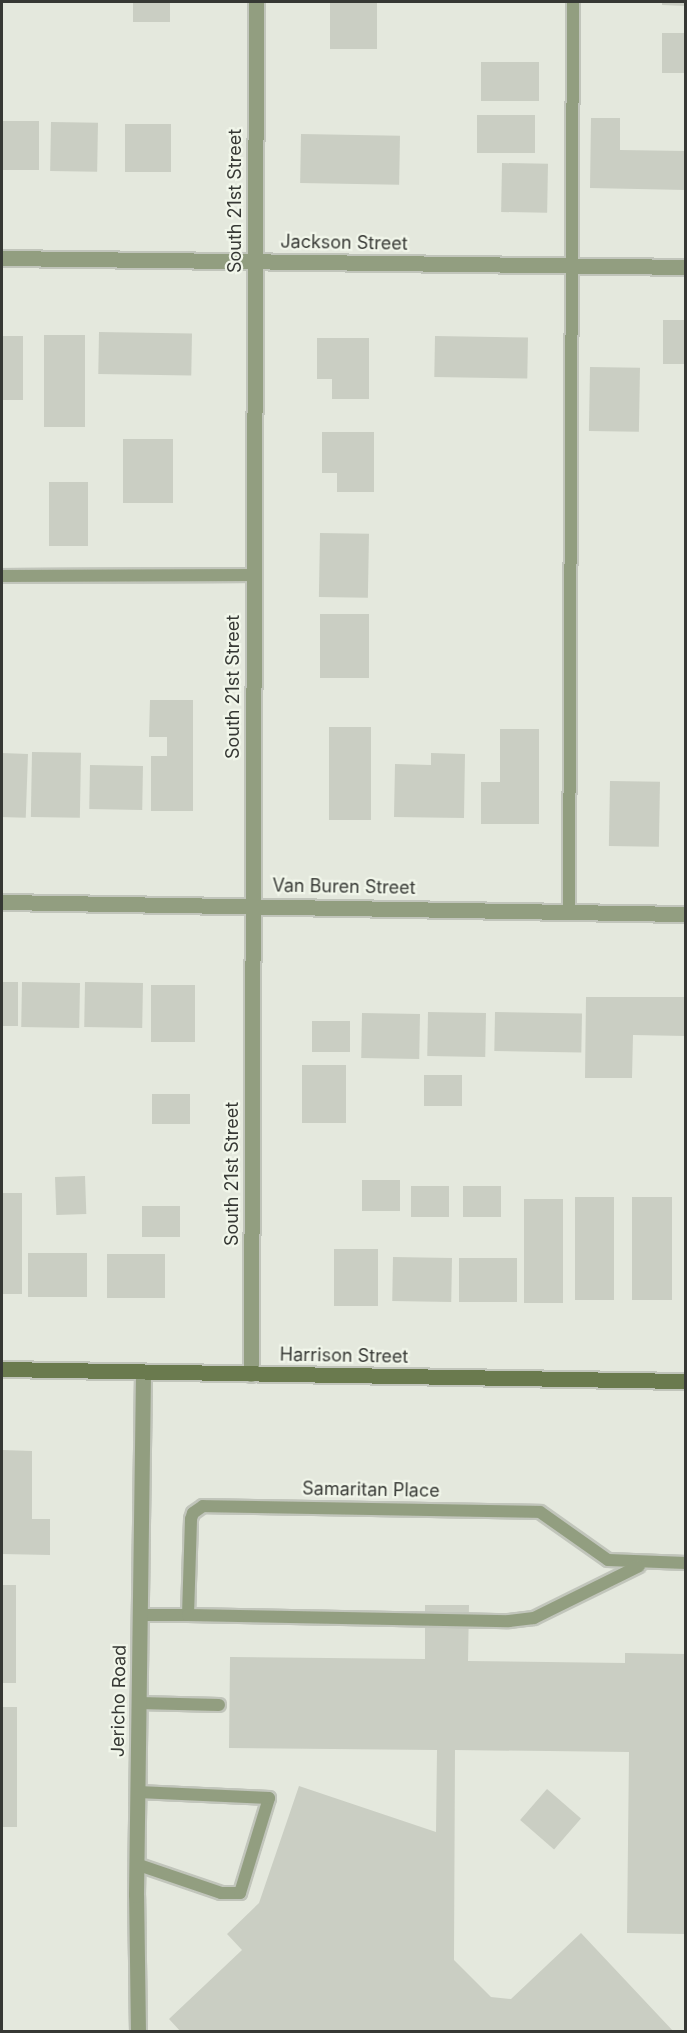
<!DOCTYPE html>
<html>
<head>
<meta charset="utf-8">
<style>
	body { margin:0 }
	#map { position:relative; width:687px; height:2033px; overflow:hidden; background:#e4e8dd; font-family:Inter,sans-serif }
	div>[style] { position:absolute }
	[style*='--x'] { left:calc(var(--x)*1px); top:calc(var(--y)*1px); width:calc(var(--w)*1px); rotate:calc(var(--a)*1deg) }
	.building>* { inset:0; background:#cacec3; transform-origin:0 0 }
	.roads { filter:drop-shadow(2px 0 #c1c5bb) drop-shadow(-2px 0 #c1c5bb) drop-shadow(0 2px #c1c5bb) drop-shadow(0 -2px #c1c5bb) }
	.lane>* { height:12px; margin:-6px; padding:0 6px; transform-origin:6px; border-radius:6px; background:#929e80 }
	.street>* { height:15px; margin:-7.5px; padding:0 7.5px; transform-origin:7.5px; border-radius:7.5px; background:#929e80 }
	.secondary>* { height:15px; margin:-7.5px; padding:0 7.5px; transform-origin:7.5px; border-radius:7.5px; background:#6a7a4e }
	span { translate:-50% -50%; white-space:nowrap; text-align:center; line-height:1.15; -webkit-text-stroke:4.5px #f1f6ea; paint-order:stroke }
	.street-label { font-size:18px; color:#363834 }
	.frame { position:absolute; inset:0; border:3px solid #363834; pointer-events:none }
</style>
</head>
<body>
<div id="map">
	<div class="building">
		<div style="left:133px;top:2px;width:37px;height:20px"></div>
		<div style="left:330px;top:2px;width:47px;height:47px"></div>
		<div style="clip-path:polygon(662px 2px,686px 2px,686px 6px,662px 5px)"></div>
		<div style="left:662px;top:33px;width:24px;height:40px"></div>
		<div style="left:539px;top:62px;width:39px;height:58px;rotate:90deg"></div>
		<div style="left:477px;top:115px;width:58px;height:38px"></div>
		<div style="clip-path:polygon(591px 118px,620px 118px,620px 150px,686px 151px,686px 190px,590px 188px)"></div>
		<div style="left:2px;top:121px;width:37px;height:49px"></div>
		<div style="left:51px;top:122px;width:47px;height:49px;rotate:1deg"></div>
		<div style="left:125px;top:124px;width:46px;height:48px"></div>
		<div style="left:301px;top:134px;width:99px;height:49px;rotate:1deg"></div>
		<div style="left:502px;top:163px;width:46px;height:49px;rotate:1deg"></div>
		<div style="left:663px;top:320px;width:23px;height:44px"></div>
		<div style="left:99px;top:332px;width:93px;height:42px;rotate:1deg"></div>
		<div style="left:44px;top:335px;width:41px;height:92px"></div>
		<div style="left:2px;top:336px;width:21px;height:64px"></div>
		<div style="left:435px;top:336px;width:93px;height:41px;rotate:1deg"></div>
		<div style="clip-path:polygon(317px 338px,369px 338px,369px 399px,332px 399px,332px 379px,317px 379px)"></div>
		<div style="left:590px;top:367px;width:50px;height:64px;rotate:1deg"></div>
		<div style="clip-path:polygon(322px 432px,374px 432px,374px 492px,337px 492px,337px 473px,322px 473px)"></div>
		<div style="left:123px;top:439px;width:50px;height:64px"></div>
		<div style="left:49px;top:482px;width:39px;height:64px"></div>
		<div style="left:320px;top:533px;width:49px;height:64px;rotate:1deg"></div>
		<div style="left:320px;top:614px;width:49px;height:64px"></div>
		<div style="clip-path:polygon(150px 700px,193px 700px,193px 811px,151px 811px,151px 756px,167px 756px,167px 737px,149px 737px)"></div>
		<div style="left:329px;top:727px;width:42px;height:93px"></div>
		<div style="clip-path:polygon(500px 729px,539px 729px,539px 824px,481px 824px,481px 782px,500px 782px)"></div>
		<div style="left:32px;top:752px;width:49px;height:65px;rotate:1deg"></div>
		<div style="left:2px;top:753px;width:26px;height:64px;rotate:2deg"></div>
		<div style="clip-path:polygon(431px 753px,465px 754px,464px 818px,394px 817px,395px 764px,431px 765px)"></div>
		<div style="left:90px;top:765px;width:53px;height:44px;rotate:1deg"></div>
		<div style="left:610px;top:781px;width:50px;height:65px;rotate:1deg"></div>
		<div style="left:2px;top:982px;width:16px;height:44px"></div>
		<div style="left:22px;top:982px;width:58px;height:45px;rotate:1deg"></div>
		<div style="left:85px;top:982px;width:58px;height:45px;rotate:1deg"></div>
		<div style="left:151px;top:985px;width:44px;height:57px"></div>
		<div style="clip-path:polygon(586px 997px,686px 997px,686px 1036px,633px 1035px,632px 1078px,585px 1078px)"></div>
		<div style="left:428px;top:1012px;width:58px;height:44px;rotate:1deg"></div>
		<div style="left:495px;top:1012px;width:87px;height:39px;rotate:1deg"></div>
		<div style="left:362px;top:1013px;width:58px;height:45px;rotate:1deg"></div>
		<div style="left:312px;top:1021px;width:38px;height:31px"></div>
		<div style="left:302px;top:1065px;width:44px;height:58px"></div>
		<div style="left:424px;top:1075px;width:38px;height:31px"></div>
		<div style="left:152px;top:1094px;width:38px;height:30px"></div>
		<div style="left:85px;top:1176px;width:38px;height:30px;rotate:88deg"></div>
		<div style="left:362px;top:1180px;width:38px;height:31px"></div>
		<div style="left:411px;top:1186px;width:38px;height:31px"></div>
		<div style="left:463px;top:1186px;width:38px;height:31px"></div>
		<div style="left:2px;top:1193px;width:20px;height:101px"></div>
		<div style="left:575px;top:1197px;width:39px;height:103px"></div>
		<div style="left:632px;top:1197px;width:40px;height:103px"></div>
		<div style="left:524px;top:1199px;width:39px;height:104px"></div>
		<div style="left:142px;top:1206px;width:38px;height:31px"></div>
		<div style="left:334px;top:1249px;width:44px;height:57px"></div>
		<div style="left:28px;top:1253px;width:59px;height:44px"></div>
		<div style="left:107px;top:1254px;width:58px;height:44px"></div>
		<div style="left:393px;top:1257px;width:59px;height:44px;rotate:1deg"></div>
		<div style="left:459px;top:1258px;width:58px;height:44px"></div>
		<div style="clip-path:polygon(2px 1450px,32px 1451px,32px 1519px,50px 1519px,50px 1555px,2px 1554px)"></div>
		<div style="left:2px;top:1585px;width:14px;height:98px"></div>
		<div style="clip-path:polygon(425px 1605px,469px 1605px,468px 1661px,625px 1663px,625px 1653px,686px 1654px,686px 1934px,627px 1933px,629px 1752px,455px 1750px,454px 1960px,491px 1997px,511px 1999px,581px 1933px,674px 2032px,181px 2032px,169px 2019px,242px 1950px,227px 1934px,259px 1903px,299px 1786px,436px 1832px,437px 1750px,229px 1748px,230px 1657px,425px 1659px)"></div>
		<div style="left:2px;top:1707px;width:15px;height:120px"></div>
		<div style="left:547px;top:1789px;width:45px;height:41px;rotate:41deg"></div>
	</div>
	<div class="roads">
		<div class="lane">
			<div style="--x:2;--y:576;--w:251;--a:-0.2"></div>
			<div style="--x:569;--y:911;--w:909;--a:-89.75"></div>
			<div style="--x:140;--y:1615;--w:48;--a:0"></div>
			<div style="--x:188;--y:1615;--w:96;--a:-88.2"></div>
			<div style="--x:191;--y:1519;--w:6;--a:-72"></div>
			<div style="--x:193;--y:1513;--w:12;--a:-35"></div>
			<div style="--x:203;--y:1506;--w:337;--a:1"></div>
			<div style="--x:540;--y:1512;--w:83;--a:35.2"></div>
			<div style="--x:608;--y:1560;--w:78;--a:2.2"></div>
			<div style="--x:188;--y:1615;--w:321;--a:1.1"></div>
			<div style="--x:509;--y:1621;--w:25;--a:-7"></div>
			<div style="--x:534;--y:1618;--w:117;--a:-26.3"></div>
			<div style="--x:139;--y:1703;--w:80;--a:1.4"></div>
			<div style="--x:136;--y:1864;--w:90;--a:18.8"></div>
			<div style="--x:221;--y:1893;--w:19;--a:0"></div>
			<div style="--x:240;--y:1893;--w:99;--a:-73"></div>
			<div style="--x:269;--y:1798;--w:131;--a:-177.4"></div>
		</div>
		<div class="street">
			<div style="--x:2;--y:258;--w:684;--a:0.75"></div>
			<div style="--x:2;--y:902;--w:684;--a:1.01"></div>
			<div style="--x:251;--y:1374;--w:1372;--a:-89.79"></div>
			<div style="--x:138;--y:2032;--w:137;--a:-90.8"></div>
			<div style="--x:136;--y:1895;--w:523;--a:-89.23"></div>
		</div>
		<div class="secondary">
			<div style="--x:2;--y:1369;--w:684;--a:1.01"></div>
		</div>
	</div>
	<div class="street-label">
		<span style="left:235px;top:201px;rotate:-90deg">South 21st Street</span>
		<span style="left:344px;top:243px;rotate:1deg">Jackson Street</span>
		<span style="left:233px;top:687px;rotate:-90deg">South 21st Street</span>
		<span style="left:344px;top:887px;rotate:1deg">Van Buren Street</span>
		<span style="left:232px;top:1174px;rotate:-90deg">South 21st Street</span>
		<span style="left:344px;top:1356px;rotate:1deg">Harrison Street</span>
		<span style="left:371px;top:1490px;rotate:1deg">Samaritan Place</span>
		<span style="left:119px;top:1701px;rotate:-89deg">Jericho Road</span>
	</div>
	<div class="frame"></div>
</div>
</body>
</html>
